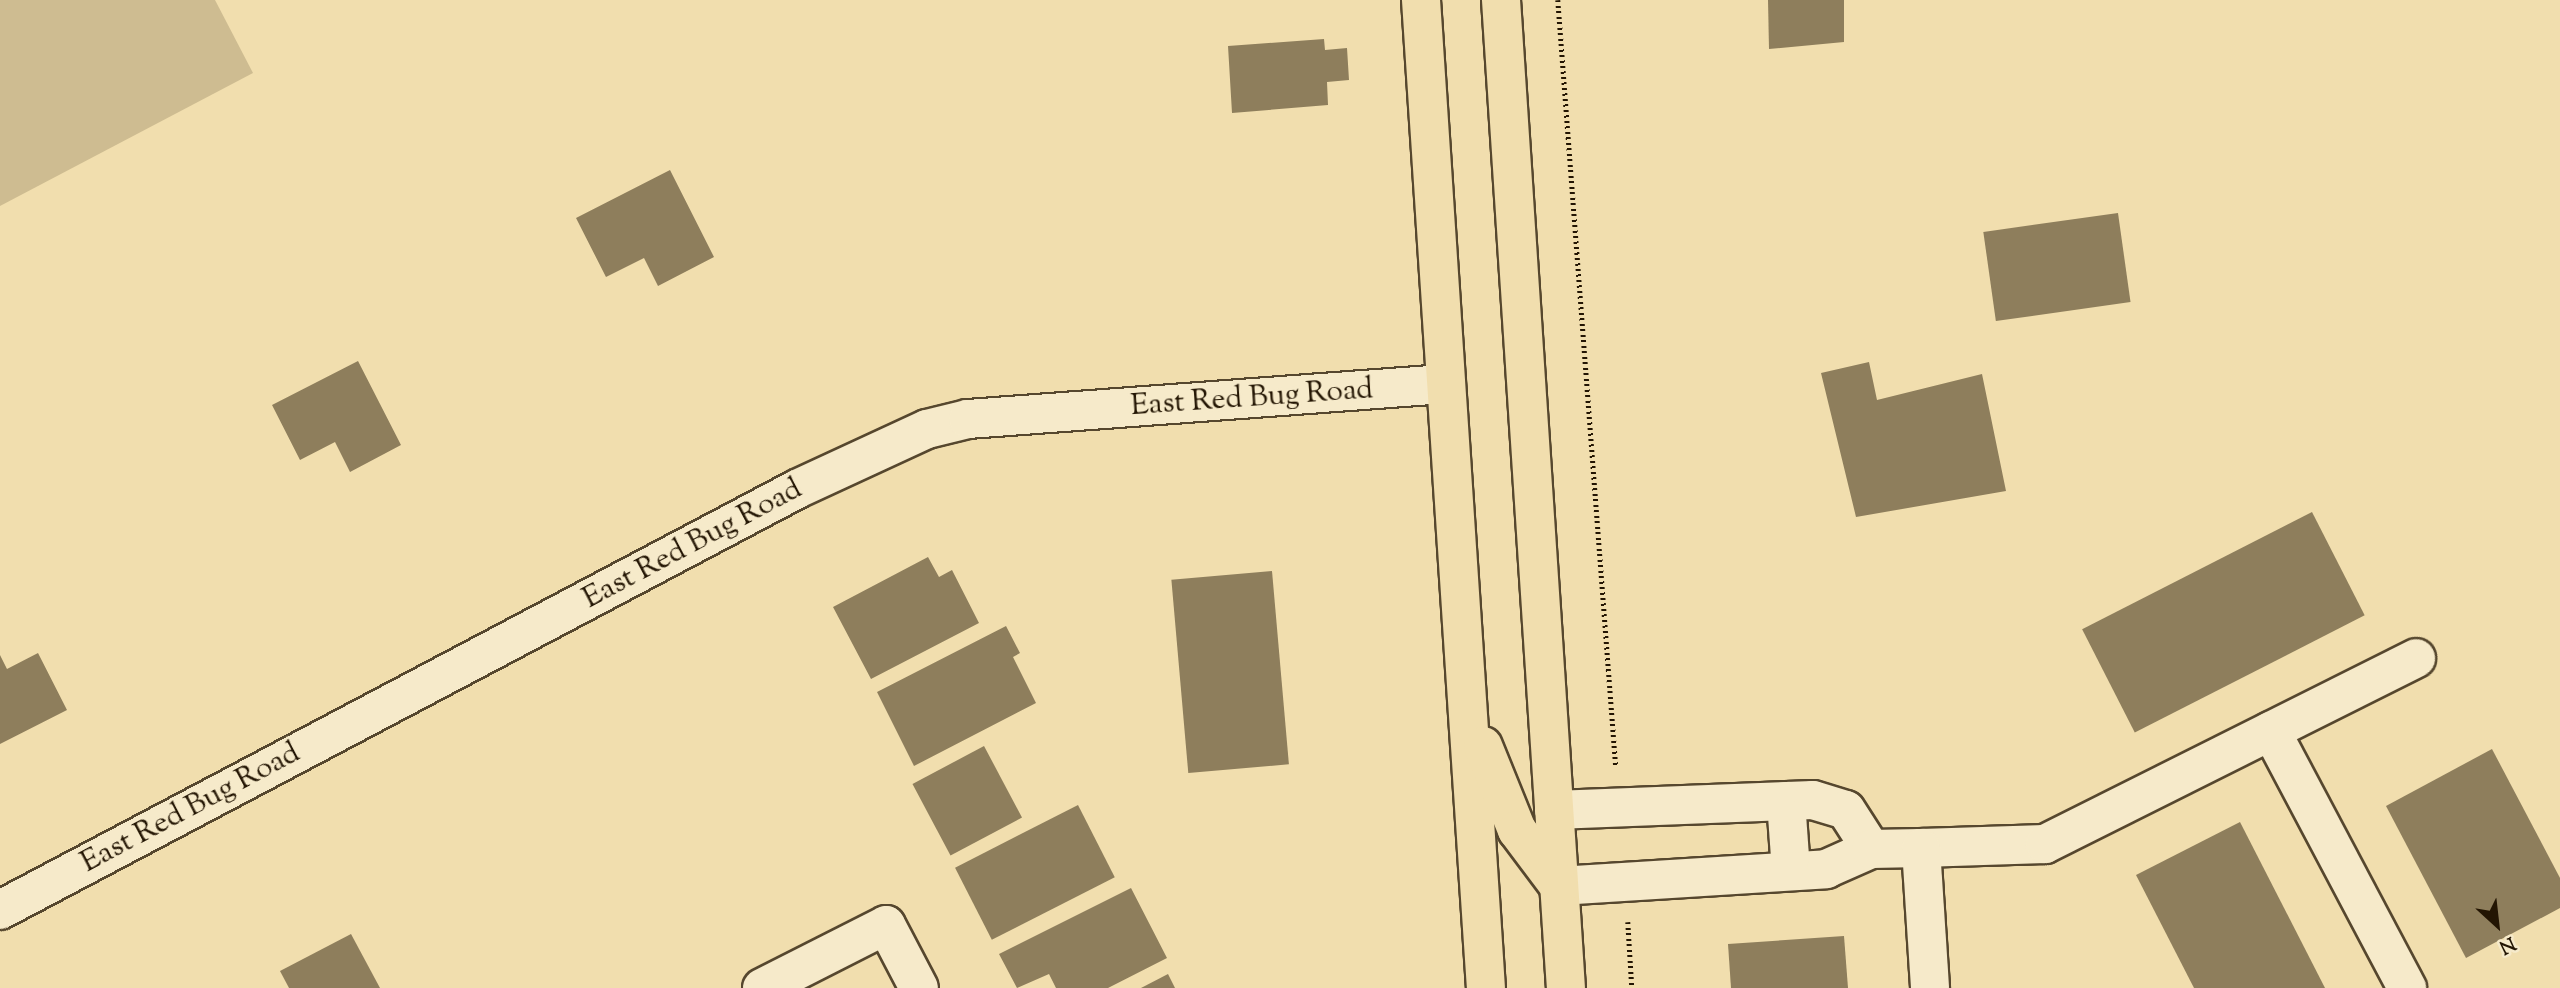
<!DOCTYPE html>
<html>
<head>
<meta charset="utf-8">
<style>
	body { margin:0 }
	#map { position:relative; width:2560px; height:988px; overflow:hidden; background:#f1deae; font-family:"Sorts Mill Goudy",serif }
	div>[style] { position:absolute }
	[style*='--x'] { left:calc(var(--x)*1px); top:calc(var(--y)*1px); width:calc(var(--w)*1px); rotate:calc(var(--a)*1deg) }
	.green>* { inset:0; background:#cebc91 }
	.building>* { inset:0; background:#8e7e5c; transform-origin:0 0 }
	.path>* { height:4.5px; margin-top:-2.25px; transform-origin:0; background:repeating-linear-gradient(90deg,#231503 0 2px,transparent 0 5.5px) }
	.roads { filter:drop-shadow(2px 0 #56472e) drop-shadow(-2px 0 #56472e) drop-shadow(0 2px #56472e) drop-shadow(0 -2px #56472e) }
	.minor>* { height:38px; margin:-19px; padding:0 19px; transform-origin:19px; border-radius:19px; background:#f6eaca }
	.major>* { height:38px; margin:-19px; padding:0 19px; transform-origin:19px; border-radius:19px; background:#f1deae }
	span { translate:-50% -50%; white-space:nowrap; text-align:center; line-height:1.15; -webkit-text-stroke:5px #f6eaca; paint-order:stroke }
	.street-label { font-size:30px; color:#231503 }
	.north { position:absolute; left:2462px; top:890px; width:70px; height:70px; -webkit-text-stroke:5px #f6eaca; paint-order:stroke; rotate:153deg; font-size:19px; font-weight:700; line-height:28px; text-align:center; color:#231503 }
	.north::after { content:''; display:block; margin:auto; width:24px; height:32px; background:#231503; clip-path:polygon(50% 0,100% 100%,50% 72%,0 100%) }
</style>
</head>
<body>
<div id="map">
	<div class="green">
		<div style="clip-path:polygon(0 0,215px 0,253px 73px,0 206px)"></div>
	</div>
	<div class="building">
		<div style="clip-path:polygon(1768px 0,1844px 0,1844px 42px,1769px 49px)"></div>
		<div style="clip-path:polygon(1324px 39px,1325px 50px,1347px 48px,1349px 80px,1327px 82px,1328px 105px,1232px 113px,1228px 46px)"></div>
		<div style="clip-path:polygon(670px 170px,714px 257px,658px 286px,644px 258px,606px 277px,576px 218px)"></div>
		<div style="left:2118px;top:213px;width:90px;height:136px;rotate:82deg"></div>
		<div style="clip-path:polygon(358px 361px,401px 445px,350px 472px,335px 442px,300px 460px,272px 405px)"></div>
		<div style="clip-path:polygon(1869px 362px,1877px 400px,1982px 374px,2006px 491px,1856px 517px,1821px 373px)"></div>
		<div style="left:2312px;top:512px;width:116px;height:258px;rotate:63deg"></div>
		<div style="clip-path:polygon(928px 557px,939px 577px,952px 570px,979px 623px,871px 679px,833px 607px)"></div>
		<div style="left:1272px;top:571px;width:194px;height:101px;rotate:85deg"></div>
		<div style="clip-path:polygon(1006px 626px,1020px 653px,1013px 657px,1036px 703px,914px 766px,877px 692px)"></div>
		<div style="clip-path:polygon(38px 653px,67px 710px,0 744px,0 655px,7px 669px)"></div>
		<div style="left:984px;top:746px;width:81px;height:81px;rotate:62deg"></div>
		<div style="clip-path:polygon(2492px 749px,2560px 878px,2560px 908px,2466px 958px,2386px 806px)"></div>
		<div style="left:1078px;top:805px;width:81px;height:138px;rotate:63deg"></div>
		<div style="clip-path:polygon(2240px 822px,2325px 988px,2194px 988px,2136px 875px)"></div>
		<div style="clip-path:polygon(1131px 888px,1167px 958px,1108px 988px,1056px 988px,1049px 974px,1017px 988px,999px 954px)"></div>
		<div style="clip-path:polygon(351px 934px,380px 988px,289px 988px,280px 971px)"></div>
		<div style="clip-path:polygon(1844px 936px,1848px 988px,1731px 988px,1728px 944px)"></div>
		<div style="clip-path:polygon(1168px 974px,1175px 988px,1141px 988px)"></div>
	</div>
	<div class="path">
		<div style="--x:1558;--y:0;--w:769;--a:85.68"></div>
		<div style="--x:1628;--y:922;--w:66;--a:86.5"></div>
	</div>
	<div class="roads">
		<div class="minor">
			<div style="--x:2271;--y:731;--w:291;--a:62.1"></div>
			<div style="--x:1786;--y:801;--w:69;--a:85.9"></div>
			<div style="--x:1554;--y:810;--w:259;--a:-2.2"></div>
			<div style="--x:1813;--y:800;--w:34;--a:17"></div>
			<div style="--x:1846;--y:810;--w:46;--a:57.3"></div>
			<div style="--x:1921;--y:848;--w:124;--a:-1.8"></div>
			<div style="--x:2045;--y:844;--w:415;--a:-26.6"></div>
			<div style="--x:1559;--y:886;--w:268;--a:-3.6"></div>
			<div style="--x:1826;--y:869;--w:49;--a:-24"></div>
			<div style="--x:1871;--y:849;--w:50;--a:-1.1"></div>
			<div style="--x:1921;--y:848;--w:140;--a:86.3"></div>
			<div style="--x:0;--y:910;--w:901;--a:-27.84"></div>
			<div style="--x:797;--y:489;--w:143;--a:-24.8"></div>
			<div style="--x:927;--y:429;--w:42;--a:-13.7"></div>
			<div style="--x:968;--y:419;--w:479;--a:-4.2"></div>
			<div style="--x:762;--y:988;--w:139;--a:-26.9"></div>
			<div style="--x:886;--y:925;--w:71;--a:62.4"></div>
		</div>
		<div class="major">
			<div style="--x:1421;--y:0;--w:990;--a:86.24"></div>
			<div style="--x:1501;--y:0;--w:990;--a:86.24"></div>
			<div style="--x:1483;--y:746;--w:91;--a:68"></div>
			<div style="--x:1517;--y:830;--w:70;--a:53.1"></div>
		</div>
	</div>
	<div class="street-label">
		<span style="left:1252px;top:399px;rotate:-4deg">East Red Bug Road</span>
		<span style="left:693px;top:545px;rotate:-28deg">East Red Bug Road</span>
		<span style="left:191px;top:809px;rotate:-28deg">East Red Bug Road</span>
	</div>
	<div class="north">N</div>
</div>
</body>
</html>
